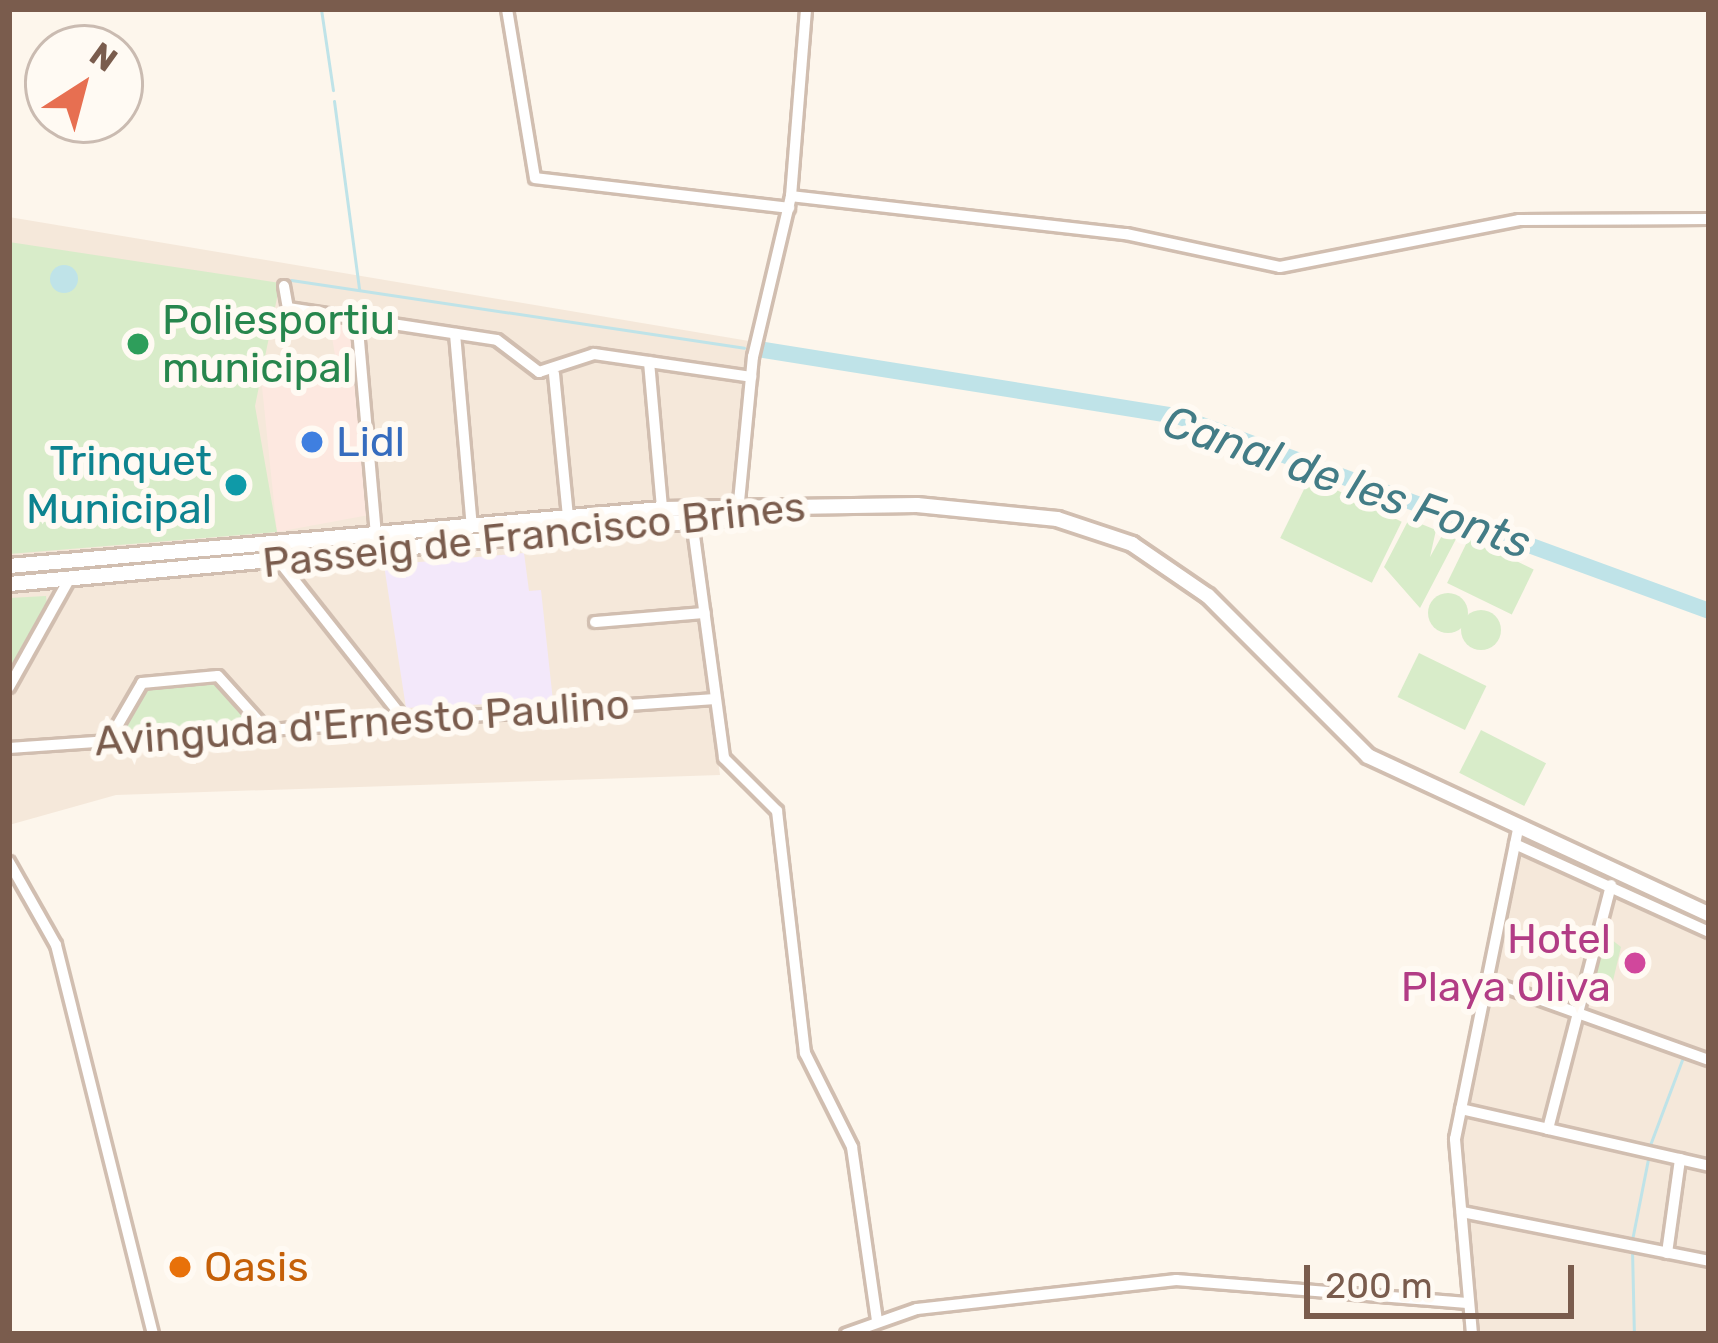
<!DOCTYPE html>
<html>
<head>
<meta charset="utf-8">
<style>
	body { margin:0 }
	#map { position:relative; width:1718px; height:1343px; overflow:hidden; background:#fdf6ec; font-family:Rubik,sans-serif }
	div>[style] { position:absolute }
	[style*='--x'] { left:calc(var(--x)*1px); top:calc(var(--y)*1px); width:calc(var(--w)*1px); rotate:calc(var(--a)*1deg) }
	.residential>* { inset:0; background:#f5e8da }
	.commercial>* { inset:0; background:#fde8e0 }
	.education>* { inset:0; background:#f3e8fa }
	.green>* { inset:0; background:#d8ecc9; transform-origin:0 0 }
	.round { border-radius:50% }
	.water>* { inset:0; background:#bfe3e8 }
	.stream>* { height:3px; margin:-1.5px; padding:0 1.5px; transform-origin:1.5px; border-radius:1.5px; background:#bfe3e8 }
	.river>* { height:16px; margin:-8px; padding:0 8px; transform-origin:8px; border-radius:8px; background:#bfe3e8 }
	.roads { filter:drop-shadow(3px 0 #d1beb0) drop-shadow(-3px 0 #d1beb0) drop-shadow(0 3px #d1beb0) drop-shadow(0 -3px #d1beb0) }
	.street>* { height:10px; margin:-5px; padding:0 5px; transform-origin:5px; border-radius:5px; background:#fff }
	.secondary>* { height:14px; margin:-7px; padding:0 7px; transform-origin:7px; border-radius:7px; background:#fff }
	.dots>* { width:33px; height:33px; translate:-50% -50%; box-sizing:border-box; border:6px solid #fffaf3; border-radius:50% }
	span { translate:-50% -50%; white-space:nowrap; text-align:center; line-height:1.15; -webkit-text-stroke:12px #fffaf3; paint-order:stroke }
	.leisure-label { font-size:42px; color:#27864d }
	.left { translate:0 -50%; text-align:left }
	.shop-label { font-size:42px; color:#366cbe }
	.culture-label { font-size:42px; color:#0d838f }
	.right { translate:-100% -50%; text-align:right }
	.street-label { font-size:42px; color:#7a5c4d }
	.hotel-label { font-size:42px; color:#b23c85 }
	.food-label { font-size:42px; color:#c56008 }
	.water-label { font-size:45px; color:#437c86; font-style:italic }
	.frame { position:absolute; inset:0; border:12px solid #7a5c4d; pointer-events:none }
	.north { position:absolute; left:24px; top:24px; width:120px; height:120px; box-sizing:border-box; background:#fffaf3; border:3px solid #cabbb1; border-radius:50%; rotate:36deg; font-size:33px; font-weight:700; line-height:48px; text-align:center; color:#7a5c4d }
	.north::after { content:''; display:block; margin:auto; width:42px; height:54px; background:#e76f51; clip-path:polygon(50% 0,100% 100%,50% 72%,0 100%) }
	.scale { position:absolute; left:1304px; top:1265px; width:270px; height:54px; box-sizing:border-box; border:6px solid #7a5c4d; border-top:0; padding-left:15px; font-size:36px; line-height:42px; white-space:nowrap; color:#7a5c4d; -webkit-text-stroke:9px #fffaf3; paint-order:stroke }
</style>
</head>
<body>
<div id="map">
	<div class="residential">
		<div style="clip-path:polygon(9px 217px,761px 343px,747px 496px,690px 541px,720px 775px,116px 795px,9px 825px)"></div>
		<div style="clip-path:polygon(1517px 835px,1709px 935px,1709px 1334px,1464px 1334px,1454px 1138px)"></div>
	</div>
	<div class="commercial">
		<div style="clip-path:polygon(329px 319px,353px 328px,369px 515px,277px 532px,261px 377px,315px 372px,335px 355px)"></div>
	</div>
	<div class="education">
		<div style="clip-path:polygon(524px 553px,529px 591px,541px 590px,553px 701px,406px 708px,384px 565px)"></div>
	</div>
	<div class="green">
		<div style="clip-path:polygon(9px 242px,280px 283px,255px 406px,277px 532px,9px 554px)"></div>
		<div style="left:1310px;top:477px;width:102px;height:68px;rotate:26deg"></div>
		<div style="clip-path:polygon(1409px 519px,1436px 530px,1430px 557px,1444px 532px,1456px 539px,1420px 608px,1384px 567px)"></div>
		<div style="left:1469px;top:538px;width:72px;height:50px;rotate:26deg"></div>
		<div class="round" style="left:1428px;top:593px;width:40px;height:40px"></div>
		<div style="clip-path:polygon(46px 596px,47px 604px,9px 674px,9px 598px)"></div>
		<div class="round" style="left:1461px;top:610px;width:40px;height:40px"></div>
		<div style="left:1419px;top:653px;width:75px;height:49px;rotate:26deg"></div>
		<div style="clip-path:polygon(221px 680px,247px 722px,123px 730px,143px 686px)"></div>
		<div style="left:1481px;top:730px;width:73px;height:48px;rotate:27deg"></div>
		<div style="clip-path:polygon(1602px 932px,1621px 947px,1612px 985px,1592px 984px,1606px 1007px,1584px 1000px)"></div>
	</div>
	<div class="water">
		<div class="round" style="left:50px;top:265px;width:28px;height:28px"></div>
	</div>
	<div class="stream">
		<div style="--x:321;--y:9;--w:82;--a:81.6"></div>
		<div style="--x:334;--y:101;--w:190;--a:82.4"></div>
		<div style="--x:291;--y:280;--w:458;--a:8.5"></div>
		<div style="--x:1650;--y:1145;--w:91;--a:-69.4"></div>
		<div style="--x:1632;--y:1240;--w:83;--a:-78.8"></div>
		<div style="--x:1632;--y:1249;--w:85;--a:88.7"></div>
	</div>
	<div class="river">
		<div style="--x:764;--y:350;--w:421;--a:9.1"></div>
		<div style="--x:1180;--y:417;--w:563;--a:20.14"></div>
	</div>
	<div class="roads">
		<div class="street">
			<div style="--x:507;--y:9;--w:171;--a:80.6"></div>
			<div style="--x:535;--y:178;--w:256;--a:6.7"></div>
			<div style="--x:791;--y:196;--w:337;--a:6.5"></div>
			<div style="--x:1126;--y:234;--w:157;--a:12.1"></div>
			<div style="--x:1280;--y:267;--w:244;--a:-11.1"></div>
			<div style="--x:1519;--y:220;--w:190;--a:-0.3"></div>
			<div style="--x:284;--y:286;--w:22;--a:80"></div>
			<div style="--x:288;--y:308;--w:211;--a:8.7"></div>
			<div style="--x:497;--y:340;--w:53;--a:37.3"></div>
			<div style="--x:539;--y:372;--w:58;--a:-18.1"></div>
			<div style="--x:594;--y:354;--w:159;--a:8.3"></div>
			<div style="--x:357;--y:318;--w:219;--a:85"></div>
			<div style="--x:455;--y:334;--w:194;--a:85"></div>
			<div style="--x:649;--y:362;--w:148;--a:84.9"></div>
			<div style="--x:554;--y:374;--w:144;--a:84.4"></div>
			<div style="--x:738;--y:512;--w:156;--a:-84.5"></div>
			<div style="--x:753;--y:357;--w:165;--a:-76.7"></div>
			<div style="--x:791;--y:196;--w:188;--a:-85.4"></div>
			<div style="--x:693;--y:528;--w:232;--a:82.3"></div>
			<div style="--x:724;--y:758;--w:75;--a:45"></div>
			<div style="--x:777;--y:811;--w:244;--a:83.4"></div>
			<div style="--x:805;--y:1053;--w:105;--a:63.4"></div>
			<div style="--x:852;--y:1147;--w:175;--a:81.8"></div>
			<div style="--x:279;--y:561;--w:195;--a:51.7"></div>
			<div style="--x:595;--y:622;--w:110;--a:-4.7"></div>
			<div style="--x:9;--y:687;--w:125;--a:-60.8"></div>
			<div style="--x:109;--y:740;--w:66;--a:-59.9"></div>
			<div style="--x:142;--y:683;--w:76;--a:-5.3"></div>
			<div style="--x:218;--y:676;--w:69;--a:48"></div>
			<div style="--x:9;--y:748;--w:708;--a:-3.97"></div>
			<div style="--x:1515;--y:844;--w:213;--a:24.4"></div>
			<div style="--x:9;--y:862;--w:95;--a:60.5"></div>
			<div style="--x:56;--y:945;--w:401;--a:76"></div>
			<div style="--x:1488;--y:981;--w:235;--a:19.7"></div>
			<div style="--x:1461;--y:1109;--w:89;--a:12.9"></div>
			<div style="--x:1548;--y:1129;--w:252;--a:-75.5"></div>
			<div style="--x:1548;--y:1129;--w:165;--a:12.9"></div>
			<div style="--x:1462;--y:1212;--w:252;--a:11.2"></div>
			<div style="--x:1667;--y:1253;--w:95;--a:-82.1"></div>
			<div style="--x:846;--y:1334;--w:75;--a:-19.4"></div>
			<div style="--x:917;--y:1309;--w:261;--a:-6.4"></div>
			<div style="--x:1176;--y:1280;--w:292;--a:4.5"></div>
			<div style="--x:1472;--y:1334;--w:196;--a:-95"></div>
			<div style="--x:1455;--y:1139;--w:320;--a:-78.5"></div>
		</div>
		<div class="secondary">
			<div style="--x:9;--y:566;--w:655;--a:-4.99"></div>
			<div style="--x:662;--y:509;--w:255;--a:-0.9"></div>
			<div style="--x:917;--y:505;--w:141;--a:5.7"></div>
			<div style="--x:1057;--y:519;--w:79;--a:18.4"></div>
			<div style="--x:1132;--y:544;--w:92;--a:34.4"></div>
			<div style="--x:1208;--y:596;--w:226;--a:45"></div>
			<div style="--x:1368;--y:756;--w:376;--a:24.9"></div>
			<div style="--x:9;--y:584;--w:755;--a:-5.24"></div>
		</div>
	</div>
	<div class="dots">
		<div style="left:138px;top:344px;background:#2e9e5b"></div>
		<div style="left:312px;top:442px;background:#3f7fe0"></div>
		<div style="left:236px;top:485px;background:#0f9aa8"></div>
		<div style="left:1635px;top:963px;background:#d1479c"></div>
		<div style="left:180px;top:1267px;background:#e8710a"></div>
	</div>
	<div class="leisure-label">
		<span class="left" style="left:162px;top:344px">Poliesportiu<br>municipal</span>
	</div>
	<div class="shop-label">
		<span class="left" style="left:336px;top:442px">Lidl</span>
	</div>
	<div class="culture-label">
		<span class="right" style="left:212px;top:485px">Trinquet<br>Municipal</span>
	</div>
	<div class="street-label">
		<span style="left:534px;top:535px;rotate:-6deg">Passeig de Francisco Brines</span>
		<span style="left:362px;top:723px;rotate:-4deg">Avinguda d'Ernesto Paulino</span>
	</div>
	<div class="hotel-label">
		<span class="right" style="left:1611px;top:963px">Hotel<br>Playa Oliva</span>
	</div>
	<div class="food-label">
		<span class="left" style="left:204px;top:1267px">Oasis</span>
	</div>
	<div class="water-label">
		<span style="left:1347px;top:482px;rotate:19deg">Canal de les Fonts</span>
	</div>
	<div class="frame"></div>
	<div class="north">N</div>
	<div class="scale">200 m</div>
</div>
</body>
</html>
